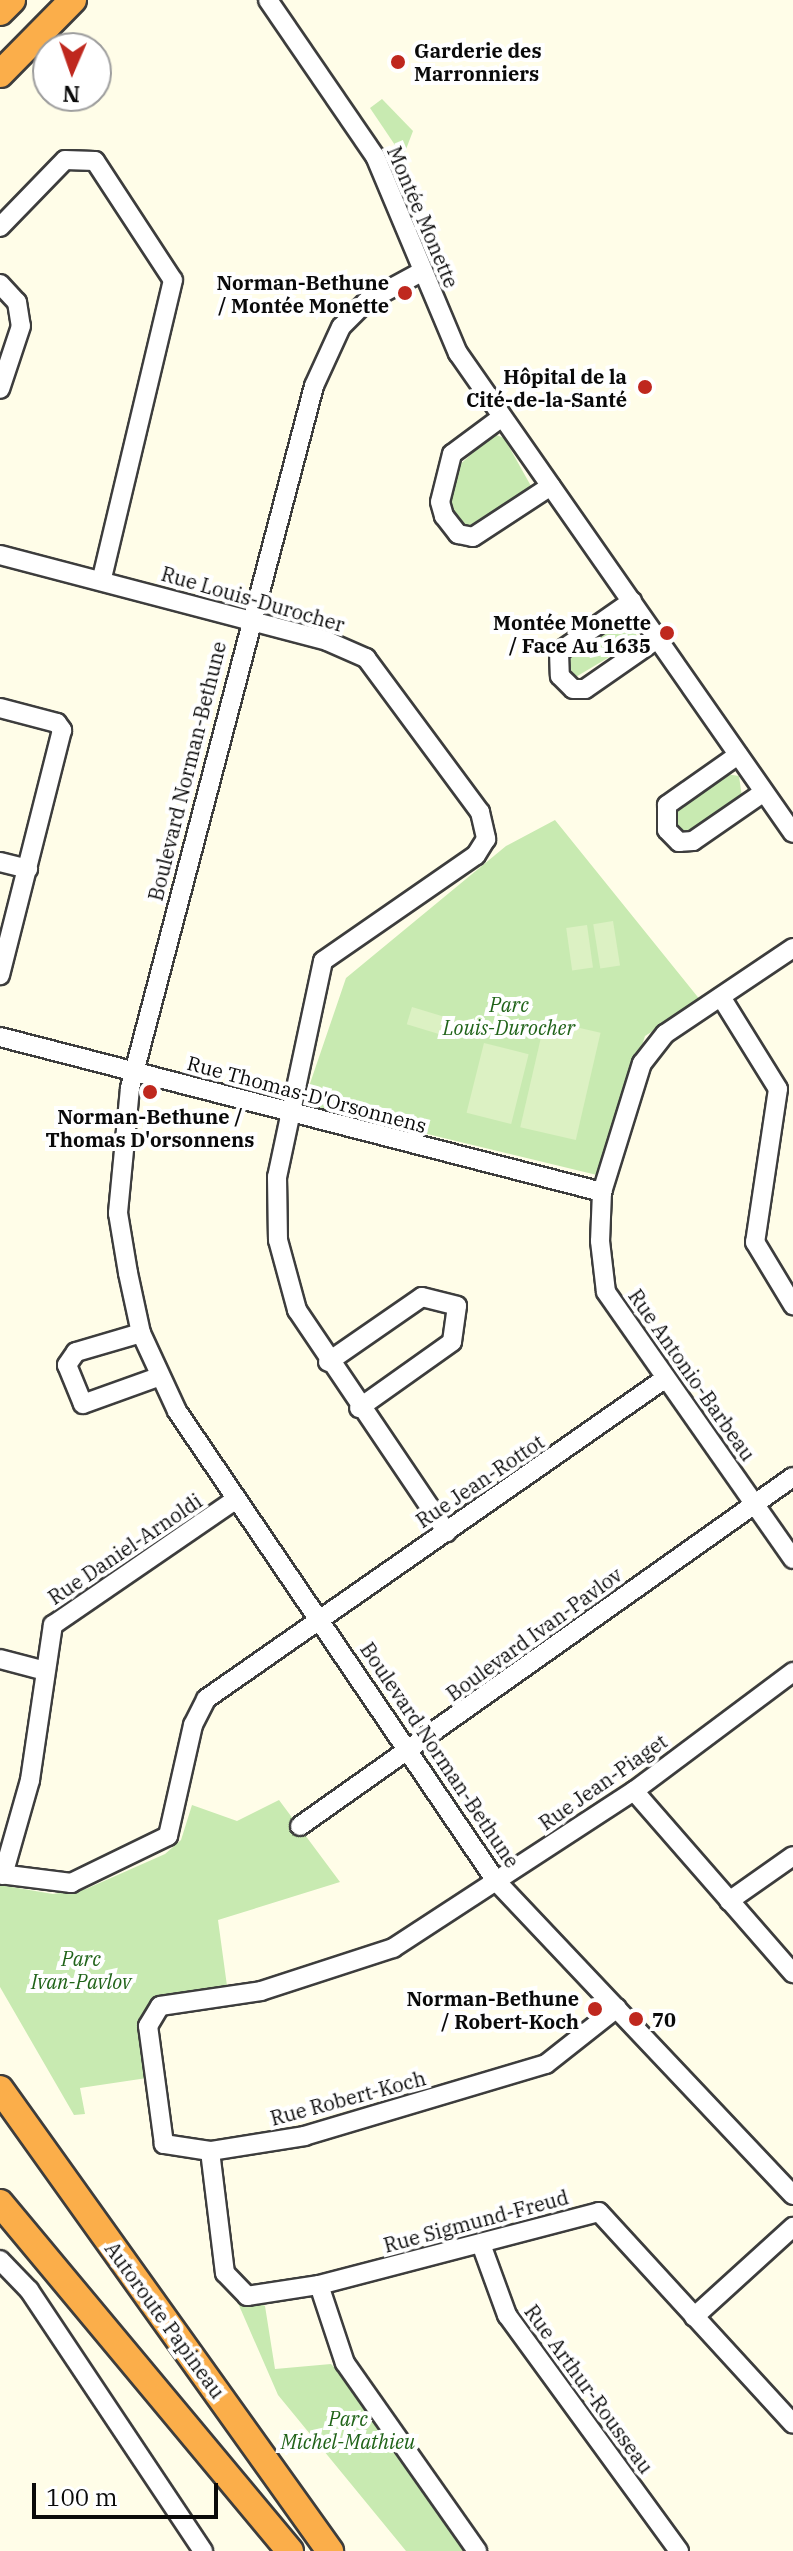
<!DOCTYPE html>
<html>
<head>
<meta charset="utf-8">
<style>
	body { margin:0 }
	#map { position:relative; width:793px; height:2551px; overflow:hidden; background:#fffde8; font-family:"IBM Plex Serif",serif }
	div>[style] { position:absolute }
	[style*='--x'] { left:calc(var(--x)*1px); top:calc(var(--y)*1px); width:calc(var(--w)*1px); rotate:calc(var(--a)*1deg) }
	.green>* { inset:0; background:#c8eab1 }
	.pitch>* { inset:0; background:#dcf1c3; transform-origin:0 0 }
	.roads { filter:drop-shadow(2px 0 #3d3d3d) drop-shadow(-2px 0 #3d3d3d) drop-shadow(0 2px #3d3d3d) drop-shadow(0 -2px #3d3d3d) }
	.minor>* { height:18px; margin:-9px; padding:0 9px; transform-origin:9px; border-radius:9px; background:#fff }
	.highway>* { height:26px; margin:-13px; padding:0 13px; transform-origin:13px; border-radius:13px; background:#fbae4a }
	.dots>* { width:22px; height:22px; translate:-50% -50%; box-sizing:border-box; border:4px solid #fff; border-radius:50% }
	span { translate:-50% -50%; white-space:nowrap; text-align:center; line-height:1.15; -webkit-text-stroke:8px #fff; paint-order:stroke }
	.poi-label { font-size:20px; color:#0a0a0a; font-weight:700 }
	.left { translate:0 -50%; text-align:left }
	.right { translate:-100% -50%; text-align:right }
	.street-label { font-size:20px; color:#0a0a0a }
	.park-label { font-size:20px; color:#206319; font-style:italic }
	.north { position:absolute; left:32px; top:32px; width:80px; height:80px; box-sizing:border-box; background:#fff; border:2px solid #9d9d9d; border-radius:50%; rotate:182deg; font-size:22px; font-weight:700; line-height:32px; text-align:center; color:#0a0a0a }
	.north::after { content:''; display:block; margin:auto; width:28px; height:36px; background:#bf281e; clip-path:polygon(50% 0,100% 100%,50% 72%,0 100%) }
	.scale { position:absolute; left:32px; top:2483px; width:186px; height:36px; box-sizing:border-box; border:4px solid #0a0a0a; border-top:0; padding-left:10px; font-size:24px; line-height:28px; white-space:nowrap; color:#0a0a0a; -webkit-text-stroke:6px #fff; paint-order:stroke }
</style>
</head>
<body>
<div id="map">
	<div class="green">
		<div style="clip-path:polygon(382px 99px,413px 131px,403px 157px,370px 108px)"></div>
		<div style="clip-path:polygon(494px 434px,504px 438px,531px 486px,467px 527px,448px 503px,457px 467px)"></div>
		<div style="clip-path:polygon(622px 619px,632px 622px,638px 640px,574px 678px,567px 658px)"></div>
		<div style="clip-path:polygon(726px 774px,739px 776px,742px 797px,689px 833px,677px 829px,673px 812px)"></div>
		<div style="clip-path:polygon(555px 820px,701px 1001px,645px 1036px,601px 1176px,303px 1104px,346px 978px,506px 846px)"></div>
		<div style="clip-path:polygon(279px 1800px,340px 1882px,218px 1920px,227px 1986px,153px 2003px,147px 2078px,80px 2088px,85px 2114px,74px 2115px,0 1987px,0 1885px,53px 1894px,86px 1889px,165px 1854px,181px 1840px,192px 1805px,237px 1821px)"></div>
		<div style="clip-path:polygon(231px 2287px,265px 2306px,275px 2369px,331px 2364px,372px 2407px,477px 2551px,406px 2551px,278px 2395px)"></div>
	</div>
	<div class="pitch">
		<div style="left:613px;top:921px;width:45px;height:20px;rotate:81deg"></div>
		<div style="left:587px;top:925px;width:43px;height:21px;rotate:82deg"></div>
		<div style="left:412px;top:1007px;width:37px;height:18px;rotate:17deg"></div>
		<div style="left:545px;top:1020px;width:57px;height:110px;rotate:13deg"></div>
		<div style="left:484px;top:1043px;width:46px;height:72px;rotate:14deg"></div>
	</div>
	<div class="roads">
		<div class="minor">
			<div style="--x:268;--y:0;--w:189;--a:55.6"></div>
			<div style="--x:375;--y:156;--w:214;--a:67.2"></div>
			<div style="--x:458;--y:353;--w:585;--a:55.09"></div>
			<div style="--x:0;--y:227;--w:93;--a:-45.9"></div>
			<div style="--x:65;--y:160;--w:30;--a:2"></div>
			<div style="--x:95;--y:161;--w:142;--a:56.8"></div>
			<div style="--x:173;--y:280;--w:307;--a:103.4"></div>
			<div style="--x:423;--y:271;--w:65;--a:151.5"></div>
			<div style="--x:366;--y:302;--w:35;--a:135"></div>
			<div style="--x:341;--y:327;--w:65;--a:114.6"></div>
			<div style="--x:314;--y:386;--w:726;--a:104.69"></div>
			<div style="--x:130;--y:1088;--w:126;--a:95.5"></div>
			<div style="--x:118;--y:1213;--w:61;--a:80.5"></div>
			<div style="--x:128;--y:1273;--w:61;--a:77.8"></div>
			<div style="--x:141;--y:1333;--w:86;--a:65.2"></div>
			<div style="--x:177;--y:1411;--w:568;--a:55.83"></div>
			<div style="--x:496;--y:1881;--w:432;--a:46.6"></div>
			<div style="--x:0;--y:284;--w:25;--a:47"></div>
			<div style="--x:17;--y:302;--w:24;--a:81"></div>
			<div style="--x:21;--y:326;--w:66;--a:108.4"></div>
			<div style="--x:502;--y:417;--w:62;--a:143.5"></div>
			<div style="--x:452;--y:454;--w:49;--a:104"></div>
			<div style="--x:440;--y:502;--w:15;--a:74"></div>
			<div style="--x:444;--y:516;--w:23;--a:52"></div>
			<div style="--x:458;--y:534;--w:15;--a:11"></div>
			<div style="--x:473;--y:537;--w:93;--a:-33.2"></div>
			<div style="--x:0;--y:555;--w:338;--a:14.7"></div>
			<div style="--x:327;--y:641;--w:43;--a:23.6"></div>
			<div style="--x:366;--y:658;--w:192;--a:53.5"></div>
			<div style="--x:480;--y:812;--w:28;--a:77"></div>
			<div style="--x:486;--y:839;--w:19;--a:122"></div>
			<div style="--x:476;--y:855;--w:186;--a:145.3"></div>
			<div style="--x:323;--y:961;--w:221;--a:102"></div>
			<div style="--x:277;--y:1177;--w:63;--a:89.1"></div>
			<div style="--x:278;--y:1240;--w:73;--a:74.8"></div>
			<div style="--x:297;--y:1310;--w:268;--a:56"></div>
			<div style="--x:632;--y:601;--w:89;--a:145.1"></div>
			<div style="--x:559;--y:652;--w:24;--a:88"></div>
			<div style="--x:560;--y:676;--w:18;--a:45"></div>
			<div style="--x:573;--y:689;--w:12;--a:0"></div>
			<div style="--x:585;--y:689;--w:88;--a:-34.8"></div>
			<div style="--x:0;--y:708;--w:59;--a:14.7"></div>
			<div style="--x:57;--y:723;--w:9;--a:54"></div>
			<div style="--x:62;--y:730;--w:253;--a:104.2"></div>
			<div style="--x:738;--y:755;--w:87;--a:144.8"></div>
			<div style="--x:667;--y:805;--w:25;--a:90"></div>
			<div style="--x:667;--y:830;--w:17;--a:45"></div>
			<div style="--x:679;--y:842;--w:14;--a:-4"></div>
			<div style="--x:693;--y:841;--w:86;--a:-34.6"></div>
			<div style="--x:0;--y:862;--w:29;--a:14"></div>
			<div style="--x:793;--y:948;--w:154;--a:146.1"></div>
			<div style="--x:665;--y:1034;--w:37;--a:128"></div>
			<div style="--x:642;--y:1063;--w:135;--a:107.2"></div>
			<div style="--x:602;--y:1192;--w:49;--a:92.3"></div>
			<div style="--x:600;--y:1241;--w:51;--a:83.3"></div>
			<div style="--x:606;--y:1292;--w:326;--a:55"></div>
			<div style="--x:721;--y:997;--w:108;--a:58.2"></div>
			<div style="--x:778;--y:1089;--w:155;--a:98.5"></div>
			<div style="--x:755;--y:1242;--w:74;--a:58.9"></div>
			<div style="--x:0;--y:1037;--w:622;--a:14.44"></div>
			<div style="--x:141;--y:1333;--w:68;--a:163.7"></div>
			<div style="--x:76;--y:1352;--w:16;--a:125"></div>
			<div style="--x:67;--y:1365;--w:42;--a:67.7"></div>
			<div style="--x:83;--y:1404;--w:80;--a:-19.8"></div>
			<div style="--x:328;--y:1362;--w:114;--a:-34.7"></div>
			<div style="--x:422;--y:1297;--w:36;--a:14"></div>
			<div style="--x:457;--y:1306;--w:36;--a:98"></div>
			<div style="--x:452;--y:1342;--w:114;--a:144.6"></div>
			<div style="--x:0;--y:1659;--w:43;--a:14.7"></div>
			<div style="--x:634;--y:1791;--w:242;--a:48.9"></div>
			<div style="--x:300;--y:1826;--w:604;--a:-35.3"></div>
			<div style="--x:0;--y:1874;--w:72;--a:7.2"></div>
			<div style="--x:71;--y:1883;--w:108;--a:-25.9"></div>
			<div style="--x:168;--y:1836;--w:114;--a:-77.3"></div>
			<div style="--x:193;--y:1725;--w:29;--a:-63"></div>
			<div style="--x:206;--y:1699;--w:557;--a:-34.92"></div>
			<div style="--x:3;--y:1875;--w:99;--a:-74.1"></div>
			<div style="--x:30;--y:1780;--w:157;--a:-81.6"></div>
			<div style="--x:53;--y:1625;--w:221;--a:-34.5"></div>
			<div style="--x:729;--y:1901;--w:78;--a:-35.1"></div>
			<div style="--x:617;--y:2008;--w:90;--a:141.7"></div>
			<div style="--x:546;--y:2064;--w:252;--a:163.4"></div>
			<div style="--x:305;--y:2136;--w:96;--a:171"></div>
			<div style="--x:210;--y:2151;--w:47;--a:-171.3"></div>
			<div style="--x:164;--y:2144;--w:119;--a:-97.7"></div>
			<div style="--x:148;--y:2026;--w:23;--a:-59"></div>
			<div style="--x:160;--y:2006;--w:102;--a:-8.4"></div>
			<div style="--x:261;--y:1991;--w:139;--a:-18"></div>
			<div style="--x:393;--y:1948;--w:288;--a:-33.1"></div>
			<div style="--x:634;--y:1791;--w:199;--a:-36.8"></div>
			<div style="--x:210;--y:2151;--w:123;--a:83"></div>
			<div style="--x:225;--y:2273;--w:32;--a:46"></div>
			<div style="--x:247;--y:2296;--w:73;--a:-8.7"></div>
			<div style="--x:319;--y:2285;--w:289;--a:-14.6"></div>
			<div style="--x:599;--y:2212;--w:287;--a:47.5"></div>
			<div style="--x:481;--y:2244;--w:76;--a:69.9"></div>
			<div style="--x:507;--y:2315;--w:292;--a:53.9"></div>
			<div style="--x:0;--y:2260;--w:42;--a:46"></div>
			<div style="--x:29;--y:2290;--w:314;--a:56.3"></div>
			<div style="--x:319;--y:2285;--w:82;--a:71.6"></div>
			<div style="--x:345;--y:2363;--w:230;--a:54.9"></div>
			<div style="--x:694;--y:2317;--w:134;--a:-42.3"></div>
		</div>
		<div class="highway">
			<div style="--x:0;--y:12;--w:17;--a:-45"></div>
			<div style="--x:0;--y:74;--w:104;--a:-45.4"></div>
			<div style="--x:0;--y:2089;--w:568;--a:54.46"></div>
			<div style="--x:0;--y:2203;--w:453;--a:50.2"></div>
		</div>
	</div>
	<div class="dots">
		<div style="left:398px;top:62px;background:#bf281e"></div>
		<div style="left:405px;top:293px;background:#bf281e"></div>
		<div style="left:645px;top:387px;background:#bf281e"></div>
		<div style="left:667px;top:633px;background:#bf281e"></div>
		<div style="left:150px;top:1092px;background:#bf281e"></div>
		<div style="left:595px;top:2009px;background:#bf281e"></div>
		<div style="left:636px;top:2019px;background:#bf281e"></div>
	</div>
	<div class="poi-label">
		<span class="left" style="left:414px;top:62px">Garderie des<br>Marronniers</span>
		<span class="right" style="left:389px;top:294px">Norman-Bethune<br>/ Montée Monette</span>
		<span class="right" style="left:627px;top:388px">Hôpital de la<br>Cité-de-la-Santé</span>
		<span class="right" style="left:651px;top:634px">Montée Monette<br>/ Face Au 1635</span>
		<span style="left:150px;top:1128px">Norman-Bethune /<br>Thomas D'orsonnens</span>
		<span class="right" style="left:579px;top:2010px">Norman-Bethune<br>/ Robert-Koch</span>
		<span class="left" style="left:652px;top:2019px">70</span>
	</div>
	<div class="street-label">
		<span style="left:423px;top:217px;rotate:67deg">Montée Monette</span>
		<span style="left:253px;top:599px;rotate:16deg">Rue Louis-Durocher</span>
		<span style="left:187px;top:771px;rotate:-76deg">Boulevard Norman-Bethune</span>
		<span style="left:307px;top:1094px;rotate:15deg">Rue Thomas-D'Orsonnens</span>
		<span style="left:692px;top:1375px;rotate:55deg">Rue Antonio-Barbeau</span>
		<span style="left:480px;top:1481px;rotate:-34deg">Rue Jean-Rottot</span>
		<span style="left:125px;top:1549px;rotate:-34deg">Rue Daniel-Arnoldi</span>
		<span style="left:534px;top:1634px;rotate:-36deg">Boulevard Ivan-Pavlov</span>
		<span style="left:440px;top:1755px;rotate:56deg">Boulevard Norman-Bethune</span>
		<span style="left:603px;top:1782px;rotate:-35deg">Rue Jean-Piaget</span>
		<span style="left:348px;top:2098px;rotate:-15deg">Rue Robert-Koch</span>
		<span style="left:476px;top:2221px;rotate:-15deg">Rue Sigmund-Freud</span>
		<span style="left:165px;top:2320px;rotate:54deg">Autoroute Papineau</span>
		<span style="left:589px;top:2389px;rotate:54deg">Rue Arthur-Rousseau</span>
	</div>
	<div class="park-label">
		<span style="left:509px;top:1016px">Parc<br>Louis-Durocher</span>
		<span style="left:81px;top:1970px">Parc<br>Ivan-Pavlov</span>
		<span style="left:348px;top:2430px">Parc<br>Michel-Mathieu</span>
	</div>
	<div class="north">N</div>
	<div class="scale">100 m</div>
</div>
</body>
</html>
